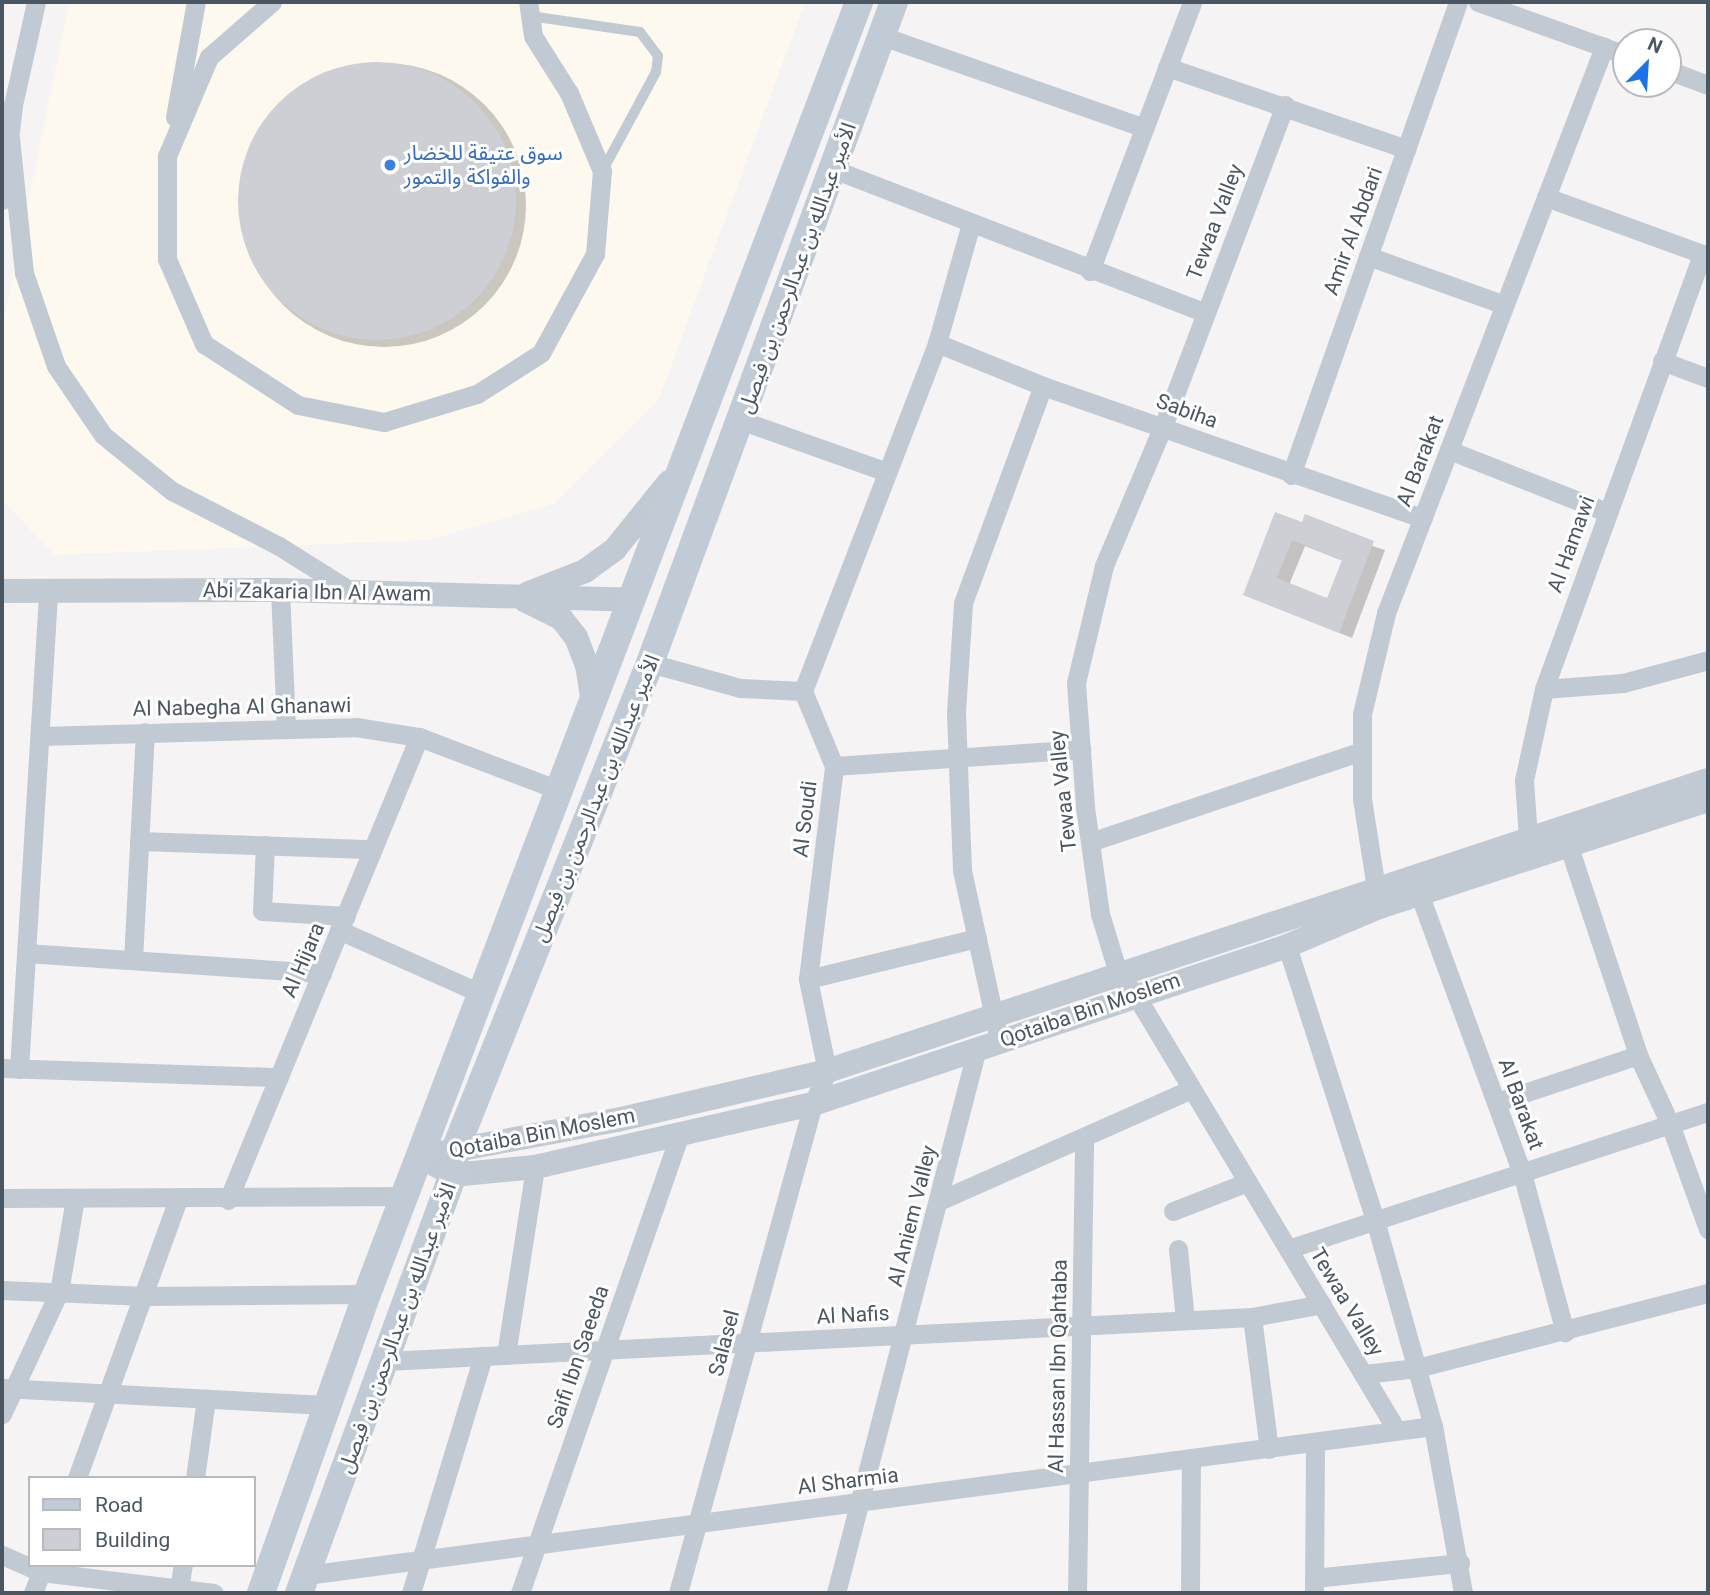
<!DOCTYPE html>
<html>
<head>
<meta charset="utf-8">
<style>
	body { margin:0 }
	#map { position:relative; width:1710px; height:1595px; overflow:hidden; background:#f5f3f3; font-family:Roboto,"Noto Sans Arabic",sans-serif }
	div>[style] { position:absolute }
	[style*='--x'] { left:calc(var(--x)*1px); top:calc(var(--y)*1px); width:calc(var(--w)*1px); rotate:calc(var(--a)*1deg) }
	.commercial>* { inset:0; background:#fdf9ef }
	.shadow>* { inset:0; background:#0003 }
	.round { border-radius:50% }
	.building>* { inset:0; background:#cdcfd5 }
	.service>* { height:10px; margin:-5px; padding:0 5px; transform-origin:5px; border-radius:5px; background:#c1cad2 }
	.minor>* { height:19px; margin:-9.5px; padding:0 9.5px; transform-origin:9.5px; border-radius:9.5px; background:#c1cad2 }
	.tertiary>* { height:24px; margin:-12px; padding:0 12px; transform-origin:12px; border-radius:12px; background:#c1cad2 }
	.secondary>* { height:28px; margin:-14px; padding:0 14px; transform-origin:14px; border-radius:14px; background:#c1cbd6 }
	.dots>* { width:19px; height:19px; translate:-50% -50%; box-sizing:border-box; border:4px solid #fff; border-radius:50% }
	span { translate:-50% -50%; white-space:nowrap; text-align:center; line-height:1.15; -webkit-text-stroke:6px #fff; paint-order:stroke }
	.shop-label { font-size:21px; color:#366cbe }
	.left { translate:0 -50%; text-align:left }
	.street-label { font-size:21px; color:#4a5661 }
	.frame { position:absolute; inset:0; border:4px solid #4a5661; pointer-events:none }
	.legend { position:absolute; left:28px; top:1476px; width:228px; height:91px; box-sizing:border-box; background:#fff; border:2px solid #b7bbc0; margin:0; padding:9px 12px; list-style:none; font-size:21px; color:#4a5661 }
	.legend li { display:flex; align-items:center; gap:14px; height:35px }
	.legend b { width:35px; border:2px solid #b7bbc0 }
	.north { position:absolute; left:1612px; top:28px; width:70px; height:70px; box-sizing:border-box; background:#fff; border:2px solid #b7bbc0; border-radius:50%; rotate:24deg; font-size:19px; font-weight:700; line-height:28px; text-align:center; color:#4a5661 }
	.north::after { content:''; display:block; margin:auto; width:24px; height:32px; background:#1a73e8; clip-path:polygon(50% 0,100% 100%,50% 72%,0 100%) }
</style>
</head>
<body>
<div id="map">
	<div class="commercial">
		<div style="clip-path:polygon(69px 2px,805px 2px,659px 399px,553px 504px,429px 540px,55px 555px,2px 500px,2px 328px)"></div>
	</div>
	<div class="shadow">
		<div class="round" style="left:242px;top:63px;width:284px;height:284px"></div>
		<div style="clip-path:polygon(evenodd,1303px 524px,1385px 550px,1352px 638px,1245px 595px,1303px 524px,1305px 546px,1343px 561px,1328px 600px,1289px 585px,1305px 546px)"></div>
	</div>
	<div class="building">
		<div class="round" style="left:238px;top:62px;width:278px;height:278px"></div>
		<div style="clip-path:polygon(evenodd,1275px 512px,1302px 522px,1305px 514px,1374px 541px,1339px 633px,1243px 595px,1275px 512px,1292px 540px,1342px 560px,1327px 598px,1277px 578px,1292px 540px)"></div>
	</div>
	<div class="service">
		<div style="--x:530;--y:16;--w:111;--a:8.3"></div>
		<div style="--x:640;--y:32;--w:30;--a:53"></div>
		<div style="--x:658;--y:56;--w:16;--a:97"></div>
		<div style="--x:656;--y:72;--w:111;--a:118.4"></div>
	</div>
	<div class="minor">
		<div style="--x:272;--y:2;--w:84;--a:138.9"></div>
		<div style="--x:209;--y:57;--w:108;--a:113"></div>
		<div style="--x:167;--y:156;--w:103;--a:90"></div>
		<div style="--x:167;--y:259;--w:93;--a:66.5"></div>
		<div style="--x:204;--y:344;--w:112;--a:33"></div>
		<div style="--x:298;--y:405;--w:88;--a:11.2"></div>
		<div style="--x:384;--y:422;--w:97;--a:-16.8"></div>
		<div style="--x:477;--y:394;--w:76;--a:-32.6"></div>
		<div style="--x:541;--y:353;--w:113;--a:-61.4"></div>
		<div style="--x:595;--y:254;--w:83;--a:-85.2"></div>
		<div style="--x:602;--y:171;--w:85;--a:-112.9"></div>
		<div style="--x:569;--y:93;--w:67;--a:-122.3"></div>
		<div style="--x:533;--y:36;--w:34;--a:-98"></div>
		<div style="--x:1478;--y:2;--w:157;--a:19.7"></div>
		<div style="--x:882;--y:36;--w:278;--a:19.3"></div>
		<div style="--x:1167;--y:67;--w:253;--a:18.9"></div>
		<div style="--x:1668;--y:70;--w:43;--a:20.6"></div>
		<div style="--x:1285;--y:105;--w:343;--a:110.8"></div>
		<div style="--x:1163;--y:426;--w:152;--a:112.9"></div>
		<div style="--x:1104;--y:566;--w:120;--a:103.5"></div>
		<div style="--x:1076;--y:683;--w:124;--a:85.8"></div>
		<div style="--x:1085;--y:807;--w:108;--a:82"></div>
		<div style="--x:1100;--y:914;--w:65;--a:73"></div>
		<div style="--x:1119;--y:976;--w:24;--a:48"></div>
		<div style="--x:1135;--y:994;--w:507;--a:59.04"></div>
		<div style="--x:175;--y:117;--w:117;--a:-79.7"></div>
		<div style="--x:10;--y:138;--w:136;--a:84.1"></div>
		<div style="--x:24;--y:273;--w:98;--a:71"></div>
		<div style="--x:56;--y:366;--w:83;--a:55.7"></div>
		<div style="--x:103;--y:435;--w:89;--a:39.1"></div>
		<div style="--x:172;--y:491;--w:120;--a:27.2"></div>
		<div style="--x:279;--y:546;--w:86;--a:32.2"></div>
		<div style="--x:833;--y:169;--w:398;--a:21.1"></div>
		<div style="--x:1546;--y:197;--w:172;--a:20"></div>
		<div style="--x:2;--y:200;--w:96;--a:-83.4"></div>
		<div style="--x:13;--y:105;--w:106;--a:-77.4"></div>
		<div style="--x:1368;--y:256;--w:145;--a:19.7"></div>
		<div style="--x:1090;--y:271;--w:288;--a:-69.2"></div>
		<div style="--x:937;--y:343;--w:114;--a:22.1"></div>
		<div style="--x:1043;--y:386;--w:402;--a:19.2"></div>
		<div style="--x:1662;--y:361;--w:49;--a:20.3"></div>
		<div style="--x:740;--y:420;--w:156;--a:19.5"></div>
		<div style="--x:1449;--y:450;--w:169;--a:21.5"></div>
		<div style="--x:1291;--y:475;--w:502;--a:-70.55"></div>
		<div style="--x:280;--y:590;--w:137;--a:87.5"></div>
		<div style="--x:650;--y:663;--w:93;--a:15.5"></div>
		<div style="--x:740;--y:688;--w:63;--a:2.7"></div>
		<div style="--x:1544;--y:689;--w:79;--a:-4.3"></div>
		<div style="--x:1623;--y:683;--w:88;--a:-15.1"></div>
		<div style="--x:40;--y:736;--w:316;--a:-1.6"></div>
		<div style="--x:356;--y:727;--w:64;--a:9"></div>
		<div style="--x:419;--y:737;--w:152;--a:20.8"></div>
		<div style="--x:834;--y:766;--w:248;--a:-3.9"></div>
		<div style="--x:139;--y:841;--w:234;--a:2"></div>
		<div style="--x:1090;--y:842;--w:287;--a:-18.5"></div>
		<div style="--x:1568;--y:844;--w:222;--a:71.6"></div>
		<div style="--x:1638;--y:1055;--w:76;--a:65.1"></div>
		<div style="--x:1670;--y:1124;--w:112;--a:70.1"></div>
		<div style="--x:265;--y:845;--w:66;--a:92.6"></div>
		<div style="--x:262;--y:911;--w:84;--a:3.4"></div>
		<div style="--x:1529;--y:852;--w:72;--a:-94"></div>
		<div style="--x:1524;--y:780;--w:93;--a:-77.6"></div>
		<div style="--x:1544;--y:689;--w:463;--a:-70"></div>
		<div style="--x:1420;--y:896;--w:295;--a:69.8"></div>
		<div style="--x:1522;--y:1173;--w:165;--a:74.9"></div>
		<div style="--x:1378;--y:901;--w:103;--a:-98.9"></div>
		<div style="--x:1362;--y:799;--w:85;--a:-90"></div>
		<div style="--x:1362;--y:714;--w:104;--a:-76.6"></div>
		<div style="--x:1386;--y:613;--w:607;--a:-68.94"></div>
		<div style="--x:339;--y:930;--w:159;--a:24.1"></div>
		<div style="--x:1287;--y:946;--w:288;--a:72.2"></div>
		<div style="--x:1375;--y:1220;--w:214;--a:74.3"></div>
		<div style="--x:26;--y:953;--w:297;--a:3.9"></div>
		<div style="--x:133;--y:960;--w:228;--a:-87"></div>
		<div style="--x:808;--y:979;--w:174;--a:-13.6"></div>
		<div style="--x:999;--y:1040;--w:174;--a:-102.3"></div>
		<div style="--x:962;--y:870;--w:158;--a:-92.2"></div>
		<div style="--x:956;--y:712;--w:109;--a:-86.3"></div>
		<div style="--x:963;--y:603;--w:231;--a:-69.8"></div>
		<div style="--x:2;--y:1068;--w:277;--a:1.9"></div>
		<div style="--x:19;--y:1069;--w:479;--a:-86.5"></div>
		<div style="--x:1497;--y:1102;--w:149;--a:-18.4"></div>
		<div style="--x:2;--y:1198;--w:405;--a:-0.3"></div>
		<div style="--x:228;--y:1200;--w:501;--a:-67.58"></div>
		<div style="--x:941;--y:1200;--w:274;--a:-23.9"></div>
		<div style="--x:1173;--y:1211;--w:77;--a:-21.3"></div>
		<div style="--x:1178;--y:1249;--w:71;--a:84.4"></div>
		<div style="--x:1288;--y:1249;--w:442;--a:-18.1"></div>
		<div style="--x:2;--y:1290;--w:144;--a:2.4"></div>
		<div style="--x:146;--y:1296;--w:221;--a:-0.5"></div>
		<div style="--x:1252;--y:1317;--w:133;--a:82.7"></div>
		<div style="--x:506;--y:1355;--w:190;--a:-81.2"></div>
		<div style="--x:386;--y:1361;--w:867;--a:-2.91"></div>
		<div style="--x:1252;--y:1317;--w:71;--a:-10.5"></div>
		<div style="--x:1364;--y:1374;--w:53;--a:-6.5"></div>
		<div style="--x:1417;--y:1368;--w:301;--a:-14.5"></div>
		<div style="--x:2;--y:1388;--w:329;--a:3"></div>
		<div style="--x:2;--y:1414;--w:135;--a:-65"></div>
		<div style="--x:59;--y:1292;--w:95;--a:-80.3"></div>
		<div style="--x:77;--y:1478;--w:297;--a:-70.1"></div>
		<div style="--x:195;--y:1478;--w:80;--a:-82.1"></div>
		<div style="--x:2;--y:1555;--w:43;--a:23.6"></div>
		<div style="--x:41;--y:1572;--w:174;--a:6.9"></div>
		<div style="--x:306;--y:1575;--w:1137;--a:-7.53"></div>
		<div style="--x:1433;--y:1426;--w:170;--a:79.8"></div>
		<div style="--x:1314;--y:1578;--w:147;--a:-5.9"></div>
		<div style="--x:179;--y:1589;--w:24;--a:-81"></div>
		<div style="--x:33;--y:1593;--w:30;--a:-69"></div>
		<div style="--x:411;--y:1593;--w:248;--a:-73.1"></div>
		<div style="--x:520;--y:1593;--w:484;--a:-70.8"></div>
		<div style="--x:678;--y:1593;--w:507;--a:-74.57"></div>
		<div style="--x:813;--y:1104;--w:36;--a:-67"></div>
		<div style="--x:827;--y:1071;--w:94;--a:-101.7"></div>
		<div style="--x:808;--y:979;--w:215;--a:-83"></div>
		<div style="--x:834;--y:766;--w:81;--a:-112.5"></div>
		<div style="--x:803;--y:691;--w:373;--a:-68.9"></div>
		<div style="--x:937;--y:343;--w:124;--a:-74.1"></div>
		<div style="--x:836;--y:1593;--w:559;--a:-75.49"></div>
		<div style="--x:1077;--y:1593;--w:453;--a:-89.1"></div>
		<div style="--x:1190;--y:1593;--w:134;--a:-89.6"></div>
		<div style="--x:1314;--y:1593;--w:151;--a:-89.6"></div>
	</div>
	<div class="tertiary">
		<div style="--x:2;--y:591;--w:278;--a:-0.2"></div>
		<div style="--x:280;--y:590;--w:352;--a:1.6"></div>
		<div style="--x:529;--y:593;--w:60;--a:-21.4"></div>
		<div style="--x:585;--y:571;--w:37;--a:-36"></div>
		<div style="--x:615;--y:549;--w:86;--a:-51.1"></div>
		<div style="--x:526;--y:601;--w:39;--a:26"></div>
		<div style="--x:561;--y:618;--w:24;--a:52"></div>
		<div style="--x:576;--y:637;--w:30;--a:69"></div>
		<div style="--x:587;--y:665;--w:39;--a:81"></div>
		<div style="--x:440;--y:1153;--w:180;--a:-10.6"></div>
		<div style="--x:617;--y:1120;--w:216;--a:-13.1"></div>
		<div style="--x:827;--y:1071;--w:928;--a:-18.28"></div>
		<div style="--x:422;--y:1157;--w:36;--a:30"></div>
		<div style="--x:453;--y:1175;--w:82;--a:-5.6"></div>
		<div style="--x:535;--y:1167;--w:285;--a:-12.8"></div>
		<div style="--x:813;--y:1104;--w:500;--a:-18.4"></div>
		<div style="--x:1287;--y:946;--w:100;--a:-23"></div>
		<div style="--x:1379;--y:907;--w:346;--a:-18"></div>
	</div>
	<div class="secondary">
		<div style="--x:261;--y:1593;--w:317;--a:-70.5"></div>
		<div style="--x:367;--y:1294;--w:1383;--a:-69.15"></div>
		<div style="--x:299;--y:1593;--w:445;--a:-69.8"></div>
		<div style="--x:453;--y:1175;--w:25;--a:-85"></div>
		<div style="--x:455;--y:1150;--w:525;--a:-68.18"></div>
		<div style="--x:650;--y:663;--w:705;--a:-69.74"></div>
	</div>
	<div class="dots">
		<div style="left:390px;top:165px;background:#3f7fe0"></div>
	</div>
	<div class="shop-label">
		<span class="left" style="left:404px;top:165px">سوق عتيقة للخضار<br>والفواكة والتمور</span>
	</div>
	<div class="street-label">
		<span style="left:1215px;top:222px;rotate:-69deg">Tewaa Valley</span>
		<span style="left:1353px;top:231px;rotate:-70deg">Amir Al Abdari</span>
		<span style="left:797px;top:268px;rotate:-70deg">الأمير عبدالله بن عبدالرحمن بن فيصل</span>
		<span style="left:1187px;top:411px;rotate:20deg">Sabiha</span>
		<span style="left:1420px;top:461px;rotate:-69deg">Al Barakat</span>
		<span style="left:1571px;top:544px;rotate:-70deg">Al Hamawi</span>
		<span style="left:317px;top:592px;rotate:1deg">Abi Zakaria Ibn Al Awam</span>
		<span style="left:242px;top:707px;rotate:-1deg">Al Nabegha Al Ghanawi</span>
		<span style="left:1063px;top:791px;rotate:-96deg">Tewaa Valley</span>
		<span style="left:596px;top:798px;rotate:-68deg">الأمير عبدالله بن عبدالرحمن بن فيصل</span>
		<span style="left:805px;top:819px;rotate:-83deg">Al Soudi</span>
		<span style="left:303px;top:960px;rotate:-67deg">Al Hijara</span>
		<span style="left:1090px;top:1010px;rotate:-19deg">Qotaiba Bin Moslem</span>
		<span style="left:1521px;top:1104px;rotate:70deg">Al Barakat</span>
		<span style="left:542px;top:1133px;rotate:-11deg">Qotaiba Bin Moslem</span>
		<span style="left:912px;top:1216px;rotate:-76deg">Al Aniem Valley</span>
		<span style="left:1347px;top:1302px;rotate:59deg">Tewaa Valley</span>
		<span style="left:853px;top:1315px;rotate:-3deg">Al Nafis</span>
		<span style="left:397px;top:1328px;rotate:-70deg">الأمير عبدالله بن عبدالرحمن بن فيصل</span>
		<span style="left:724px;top:1343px;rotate:-75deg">Salasel</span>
		<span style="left:578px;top:1357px;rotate:-71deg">Saifi Ibn Saeeda</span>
		<span style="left:1058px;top:1366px;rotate:-89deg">Al Hassan Ibn Qahtaba</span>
		<span style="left:848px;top:1481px;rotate:-7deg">Al Sharmia</span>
	</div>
	<div class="frame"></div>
	<ul class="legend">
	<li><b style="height:9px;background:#c1cbd6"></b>Road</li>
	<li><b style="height:19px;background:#cdcfd5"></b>Building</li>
	</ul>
	<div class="north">N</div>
</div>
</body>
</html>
